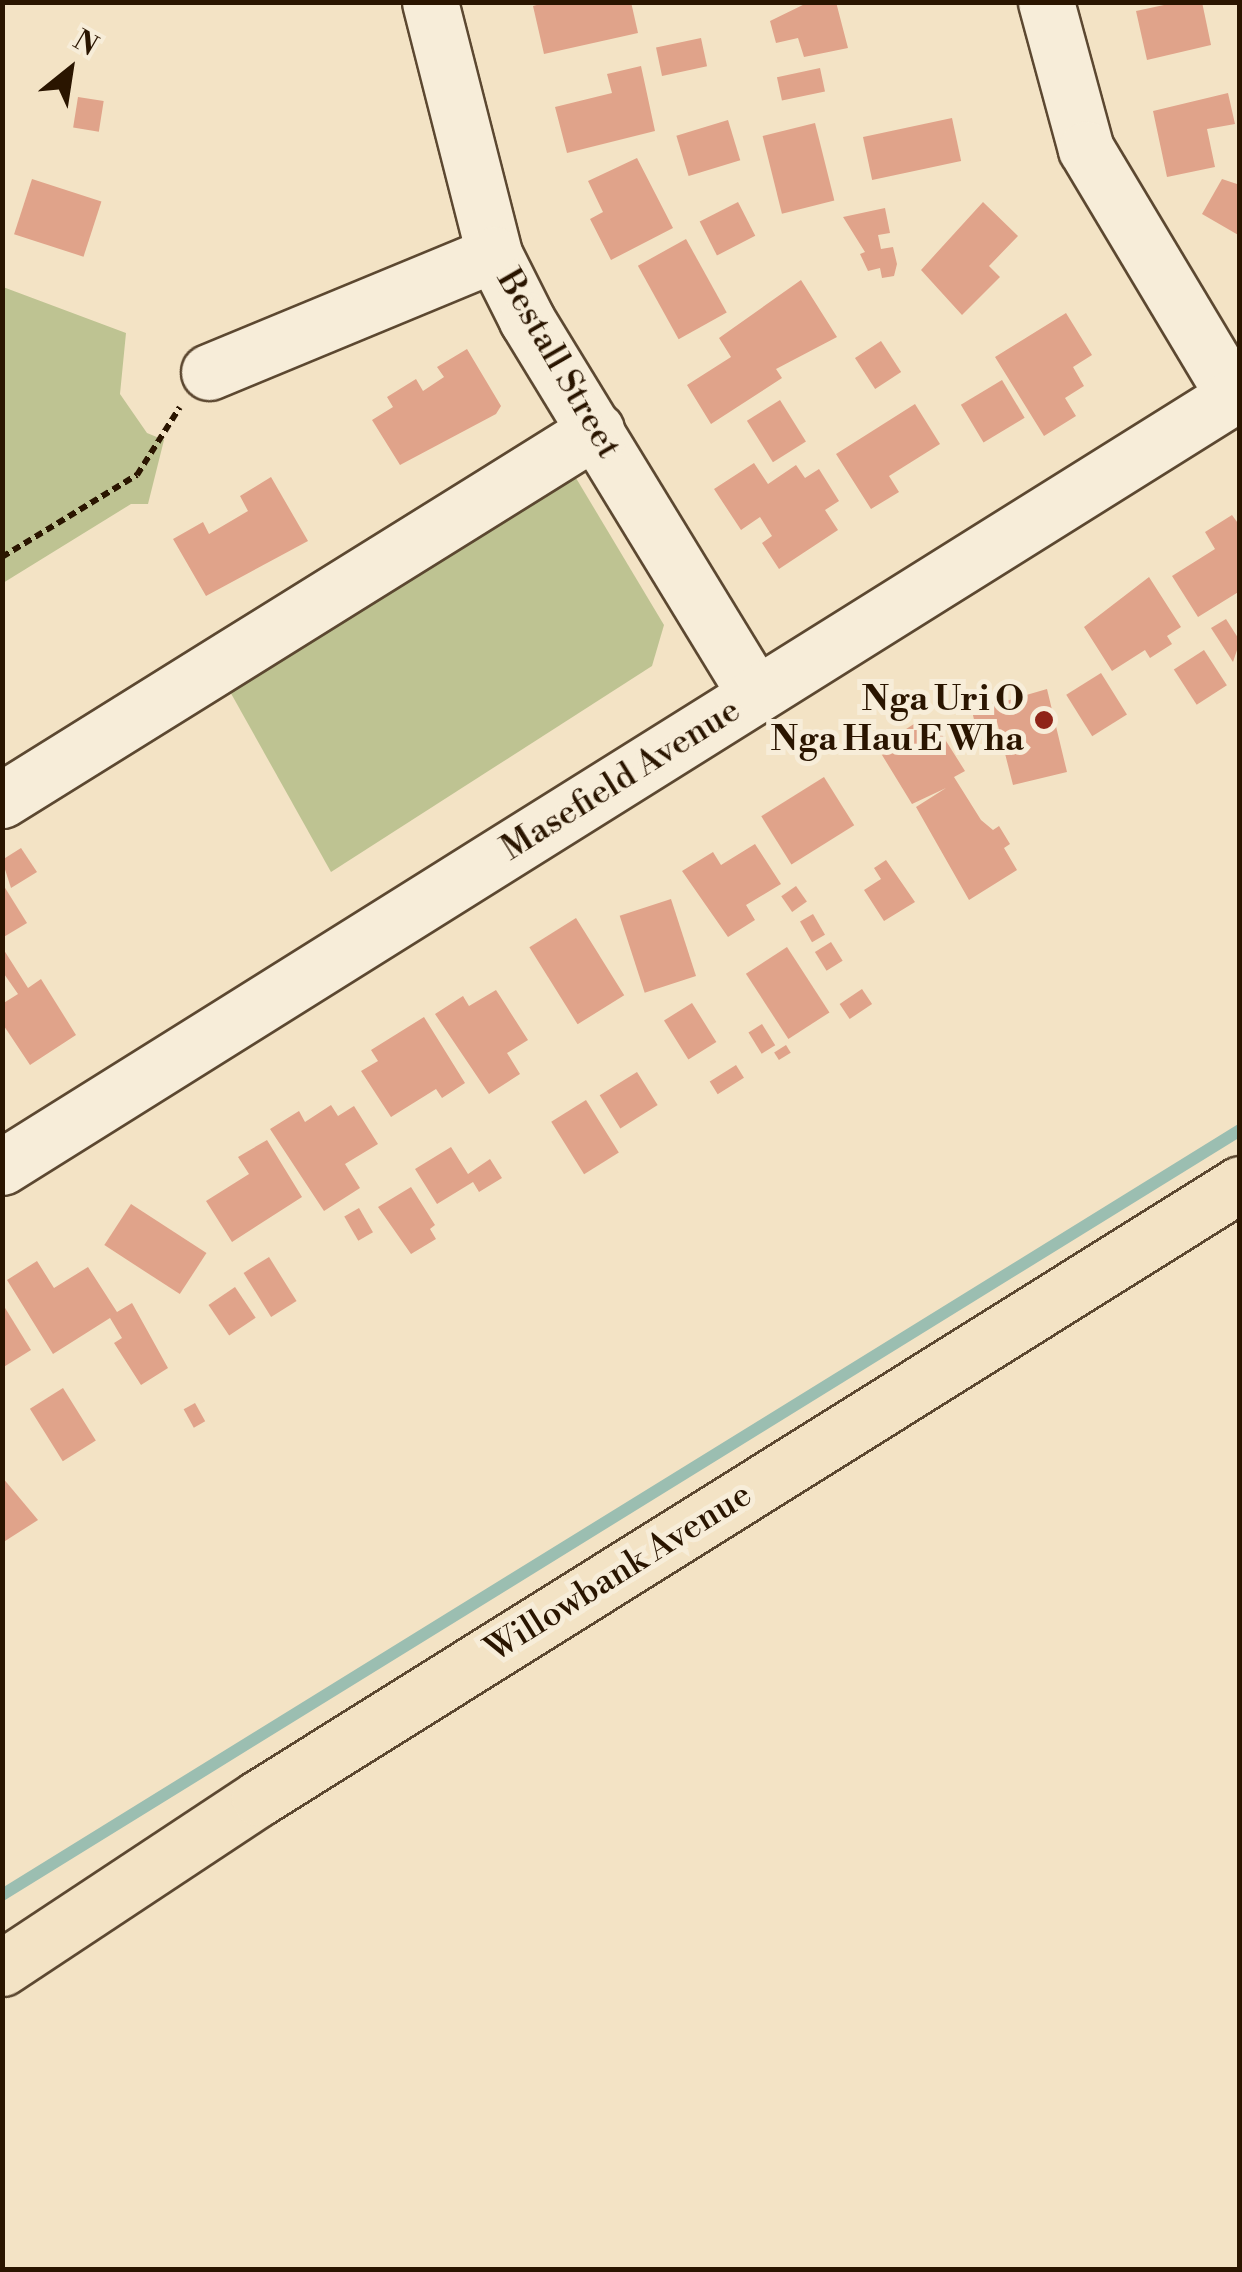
<!DOCTYPE html>
<html>
<head>
<meta charset="utf-8">
<style>
	body { margin:0 }
	#map { position:relative; width:1242px; height:2272px; overflow:hidden; background:#f3e3c5; font-family:"Libre Bodoni",serif }
	div>[style] { position:absolute }
	[style*='--x'] { left:calc(var(--x)*1px); top:calc(var(--y)*1px); width:calc(var(--w)*1px); rotate:calc(var(--a)*1deg) }
	.green>* { inset:0; background:#bec392 }
	.stream>* { height:12px; margin:-6px; padding:0 6px; transform-origin:6px; border-radius:6px; background:#9bbeb1 }
	.building>* { inset:0; background:#e0a38a; transform-origin:0 0 }
	.path>* { height:6px; margin-top:-3px; transform-origin:0; background:repeating-linear-gradient(90deg,#2a1500 0 8px,transparent 0 13px) }
	.roads { filter:drop-shadow(2px 0 #5c4831) drop-shadow(-2px 0 #5c4831) drop-shadow(0 2px #5c4831) drop-shadow(0 -2px #5c4831) }
	.minor>* { height:55px; margin:-27.5px; padding:0 27.5px; transform-origin:27.5px; border-radius:27.5px; background:#f7edd9 }
	.major>* { height:55px; margin:-27.5px; padding:0 27.5px; transform-origin:27.5px; border-radius:27.5px; background:#f3e3c5 }
	.dots>* { width:28px; height:28px; translate:-50% -50%; box-sizing:border-box; border:5px solid #f7edd9; border-radius:50% }
	span { translate:-50% -50%; white-space:nowrap; text-align:center; line-height:1.15; -webkit-text-stroke:10px #f7edd9; paint-order:stroke }
	.street-label { font-size:35px; color:#2a1500 }
	.poi-label { font-size:35px; color:#2a1500; font-weight:700 }
	.right { translate:-100% -50%; text-align:right }
	.frame { position:absolute; inset:0; border:5px solid #2a1500; pointer-events:none }
	.north { position:absolute; left:20px; top:20px; width:100px; height:100px; -webkit-text-stroke:8px #f7edd9; paint-order:stroke; rotate:30deg; font-size:28px; font-weight:700; line-height:40px; text-align:center; color:#2a1500 }
	.north::after { content:''; display:block; margin:auto; width:35px; height:45px; background:#2a1500; clip-path:polygon(50% 0,100% 100%,50% 72%,0 100%) }
</style>
</head>
<body>
<div id="map">
	<div class="green">
		<div style="clip-path:polygon(3px 287px,126px 333px,120px 394px,147px 433px,164px 440px,148px 504px,131px 504px,3px 583px)"></div>
		<div style="clip-path:polygon(567px 463px,664px 625px,652px 666px,331px 872px,224px 681px)"></div>
	</div>
	<div class="stream">
		<div style="--x:2;--y:1895;--w:1455;--a:-31.71"></div>
	</div>
	<div class="building">
		<div style="clip-path:polygon(548px 2px,631px 2px,638px 33px,544px 54px,533px 6px)"></div>
		<div style="clip-path:polygon(809px 2px,836px 2px,848px 48px,804px 57px,798px 38px,776px 43px,770px 21px)"></div>
		<div style="clip-path:polygon(1178px 2px,1202px 2px,1211px 45px,1147px 60px,1136px 11px)"></div>
		<div style="left:701px;top:38px;width:29px;height:46px;rotate:78deg"></div>
		<div style="clip-path:polygon(641px 66px,655px 131px,567px 153px,555px 107px,612px 93px,607px 74px)"></div>
		<div style="left:820px;top:68px;width:24px;height:44px;rotate:78deg"></div>
		<div style="clip-path:polygon(1228px 93px,1235px 124px,1207px 129px,1215px 167px,1167px 177px,1153px 111px)"></div>
		<div style="left:78px;top:97px;width:26px;height:31px;rotate:9deg"></div>
		<div style="left:952px;top:118px;width:44px;height:91px;rotate:78deg"></div>
		<div style="left:728px;top:120px;width:42px;height:54px;rotate:73deg"></div>
		<div style="left:815px;top:123px;width:80px;height:54px;rotate:76deg"></div>
		<div style="clip-path:polygon(637px 158px,673px 228px,611px 260px,590px 219px,603px 212px,588px 181px)"></div>
		<div style="left:32px;top:179px;width:73px;height:58px;rotate:18deg"></div>
		<div style="clip-path:polygon(1222px 179px,1240px 185px,1240px 236px,1202px 214px)"></div>
		<div style="left:738px;top:202px;width:38px;height:43px;rotate:63deg"></div>
		<div style="clip-path:polygon(983px 202px,1018px 236px,989px 266px,1000px 277px,962px 315px,921px 270px)"></div>
		<div style="clip-path:polygon(885px 208px,890px 233px,878px 235px,881px 249px,893px 247px,897px 264px,894px 276px,882px 278px,880px 268px,868px 271px,860px 254px,865px 252px,843px 217px)"></div>
		<div style="left:686px;top:239px;width:84px;height:55px;rotate:61deg"></div>
		<div style="clip-path:polygon(801px 280px,837px 337px,776px 369px,782px 378px,711px 424px,687px 385px,731px 357px,719px 338px)"></div>
		<div style="clip-path:polygon(1066px 313px,1092px 355px,1073px 367px,1084px 386px,1065px 398px,1076px 416px,1044px 436px,995px 357px)"></div>
		<div style="left:881px;top:341px;width:37px;height:31px;rotate:57deg"></div>
		<div style="clip-path:polygon(467px 349px,501px 406px,496px 414px,400px 465px,372px 420px,393px 407px,387px 397px,416px 379px,423px 391px,444px 377px,437px 367px)"></div>
		<div style="left:1002px;top:380px;width:44px;height:48px;rotate:59deg"></div>
		<div style="left:780px;top:400px;width:49px;height:39px;rotate:58deg"></div>
		<div style="clip-path:polygon(915px 404px,940px 444px,889px 476px,899px 492px,871px 509px,836px 454px)"></div>
		<div style="clip-path:polygon(754px 463px,768px 484px,796px 465px,805px 478px,819px 469px,839px 501px,825px 510px,838px 530px,779px 569px,762px 543px,772px 536px,760px 517px,741px 530px,714px 489px)"></div>
		<div style="clip-path:polygon(271px 477px,308px 541px,206px 596px,173px 539px,203px 522px,209px 534px,248px 511px,240px 496px)"></div>
		<div style="clip-path:polygon(1232px 515px,1240px 526px,1240px 591px,1198px 617px,1172px 576px,1215px 549px,1205px 532px)"></div>
		<div style="clip-path:polygon(1149px 577px,1181px 627px,1167px 636px,1172px 644px,1150px 658px,1145px 650px,1112px 671px,1084px 627px)"></div>
		<div style="clip-path:polygon(1226px 619px,1240px 641px,1233px 662px,1211px 628px)"></div>
		<div style="left:1204px;top:650px;width:42px;height:36px;rotate:57deg"></div>
		<div style="left:1101px;top:673px;width:49px;height:41px;rotate:58deg"></div>
		<div style="clip-path:polygon(1047px 689px,1067px 772px,1013px 785px,997px 722px,976px 728px,972px 711px)"></div>
		<div style="clip-path:polygon(917px 722px,922px 731px,934px 722px,965px 771px,954px 777px,981px 820px,993px 830px,999px 826px,1010px 844px,1004px 848px,1017px 870px,969px 900px,916px 807px,946px 788px,912px 804px,882px 755px,905px 741px,900px 733px)"></div>
		<div style="left:824px;top:777px;width:57px;height:74px;rotate:58deg"></div>
		<div style="clip-path:polygon(755px 844px,781px 884px,746px 905px,755px 920px,728px 937px,682px 871px,713px 852px,721px 865px)"></div>
		<div style="clip-path:polygon(21px 848px,37px 872px,11px 888px,2px 860px)"></div>
		<div style="clip-path:polygon(886px 860px,915px 902px,884px 921px,864px 890px,881px 879px,874px 868px)"></div>
		<div style="clip-path:polygon(2px 883px,27px 923px,2px 938px)"></div>
		<div style="left:796px;top:886px;width:19px;height:18px;rotate:55deg"></div>
		<div style="left:671px;top:899px;width:81px;height:54px;rotate:72deg"></div>
		<div style="left:813px;top:914px;width:24px;height:15px;rotate:60deg"></div>
		<div style="left:576px;top:918px;width:91px;height:55px;rotate:58deg"></div>
		<div style="left:831px;top:942px;width:22px;height:19px;rotate:58deg"></div>
		<div style="clip-path:polygon(2px 947px,28px 988px,41px 979px,76px 1035px,30px 1065px,2px 1023px,2px 1004px,18px 994px,2px 971px)"></div>
		<div style="left:787px;top:947px;width:78px;height:49px;rotate:57deg"></div>
		<div style="left:862px;top:989px;width:18px;height:27px;rotate:56deg"></div>
		<div style="clip-path:polygon(496px 990px,528px 1040px,507px 1053px,520px 1074px,489px 1094px,435px 1014px,463px 996px,469px 1006px)"></div>
		<div style="left:692px;top:1003px;width:46px;height:33px;rotate:58deg"></div>
		<div style="clip-path:polygon(424px 1017px,465px 1083px,442px 1098px,436px 1089px,391px 1117px,361px 1071px,378px 1061px,371px 1050px)"></div>
		<div style="left:762px;top:1024px;width:25px;height:16px;rotate:58deg"></div>
		<div style="left:786px;top:1045px;width:9px;height:14px;rotate:58deg"></div>
		<div style="left:736px;top:1065px;width:15px;height:31px;rotate:58deg"></div>
		<div style="left:637px;top:1072px;width:39px;height:44px;rotate:58deg"></div>
		<div style="left:586px;top:1100px;width:62px;height:41px;rotate:58deg"></div>
		<div style="clip-path:polygon(331px 1105px,338px 1116px,354px 1106px,378px 1144px,345px 1164px,360px 1188px,324px 1211px,270px 1129px,299px 1111px,305px 1122px)"></div>
		<div style="clip-path:polygon(267px 1140px,302px 1197px,232px 1242px,206px 1201px,249px 1174px,238px 1157px)"></div>
		<div style="clip-path:polygon(451px 1147px,468px 1174px,490px 1159px,502px 1178px,479px 1192px,473px 1182px,437px 1204px,415px 1169px)"></div>
		<div style="clip-path:polygon(411px 1187px,435px 1225px,430px 1229px,436px 1239px,411px 1254px,378px 1207px)"></div>
		<div style="left:131px;top:1204px;width:90px;height:49px;rotate:33deg"></div>
		<div style="left:359px;top:1208px;width:28px;height:17px;rotate:60deg"></div>
		<div style="left:269px;top:1257px;width:52px;height:30px;rotate:58deg"></div>
		<div style="clip-path:polygon(37px 1261px,54px 1288px,88px 1267px,117px 1312px,132px 1303px,168px 1368px,141px 1385px,114px 1343px,122px 1338px,110px 1318px,53px 1354px,7px 1280px)"></div>
		<div style="left:235px;top:1287px;width:37px;height:32px;rotate:56deg"></div>
		<div style="clip-path:polygon(2px 1303px,31px 1350px,2px 1368px)"></div>
		<div style="left:63px;top:1388px;width:62px;height:39px;rotate:58deg"></div>
		<div style="left:195px;top:1403px;width:21px;height:13px;rotate:61deg"></div>
		<div style="clip-path:polygon(2px 1477px,38px 1520px,2px 1543px)"></div>
	</div>
	<div class="path">
		<div style="--x:2;--y:557;--w:158;--a:-31.3"></div>
		<div style="--x:137;--y:475;--w:80;--a:-57.7"></div>
	</div>
	<div class="roads">
		<div class="minor">
			<div style="--x:430;--y:2;--w:260;--a:75.7"></div>
			<div style="--x:494;--y:254;--w:74;--a:63.4"></div>
			<div style="--x:527;--y:320;--w:439;--a:58.6"></div>
			<div style="--x:1046;--y:2;--w:152;--a:74.8"></div>
			<div style="--x:1086;--y:149;--w:288;--a:59.1"></div>
			<div style="--x:209;--y:372;--w:308;--a:-22.5"></div>
			<div style="--x:2;--y:800;--w:700;--a:-31.92"></div>
			<div style="--x:2;--y:1167;--w:1461;--a:-32.05"></div>
		</div>
		<div class="major">
			<div style="--x:2;--y:1968;--w:308;--a:-33.5"></div>
			<div style="--x:259;--y:1798;--w:1157;--a:-32.04"></div>
		</div>
	</div>
	<div class="dots">
		<div style="left:1044px;top:720px;background:#8f2418"></div>
	</div>
	<div class="street-label">
		<span style="left:558px;top:364px;rotate:60deg">Bestall Street</span>
		<span style="left:621px;top:780px;rotate:-32deg">Masefield Avenue</span>
		<span style="left:619px;top:1573px;rotate:-32deg">Willowbank Avenue</span>
	</div>
	<div class="poi-label">
		<span class="right" style="left:1024px;top:720px">Nga Uri O<br>Nga Hau E Wha</span>
	</div>
	<div class="frame"></div>
	<div class="north">N</div>
</div>
</body>
</html>
